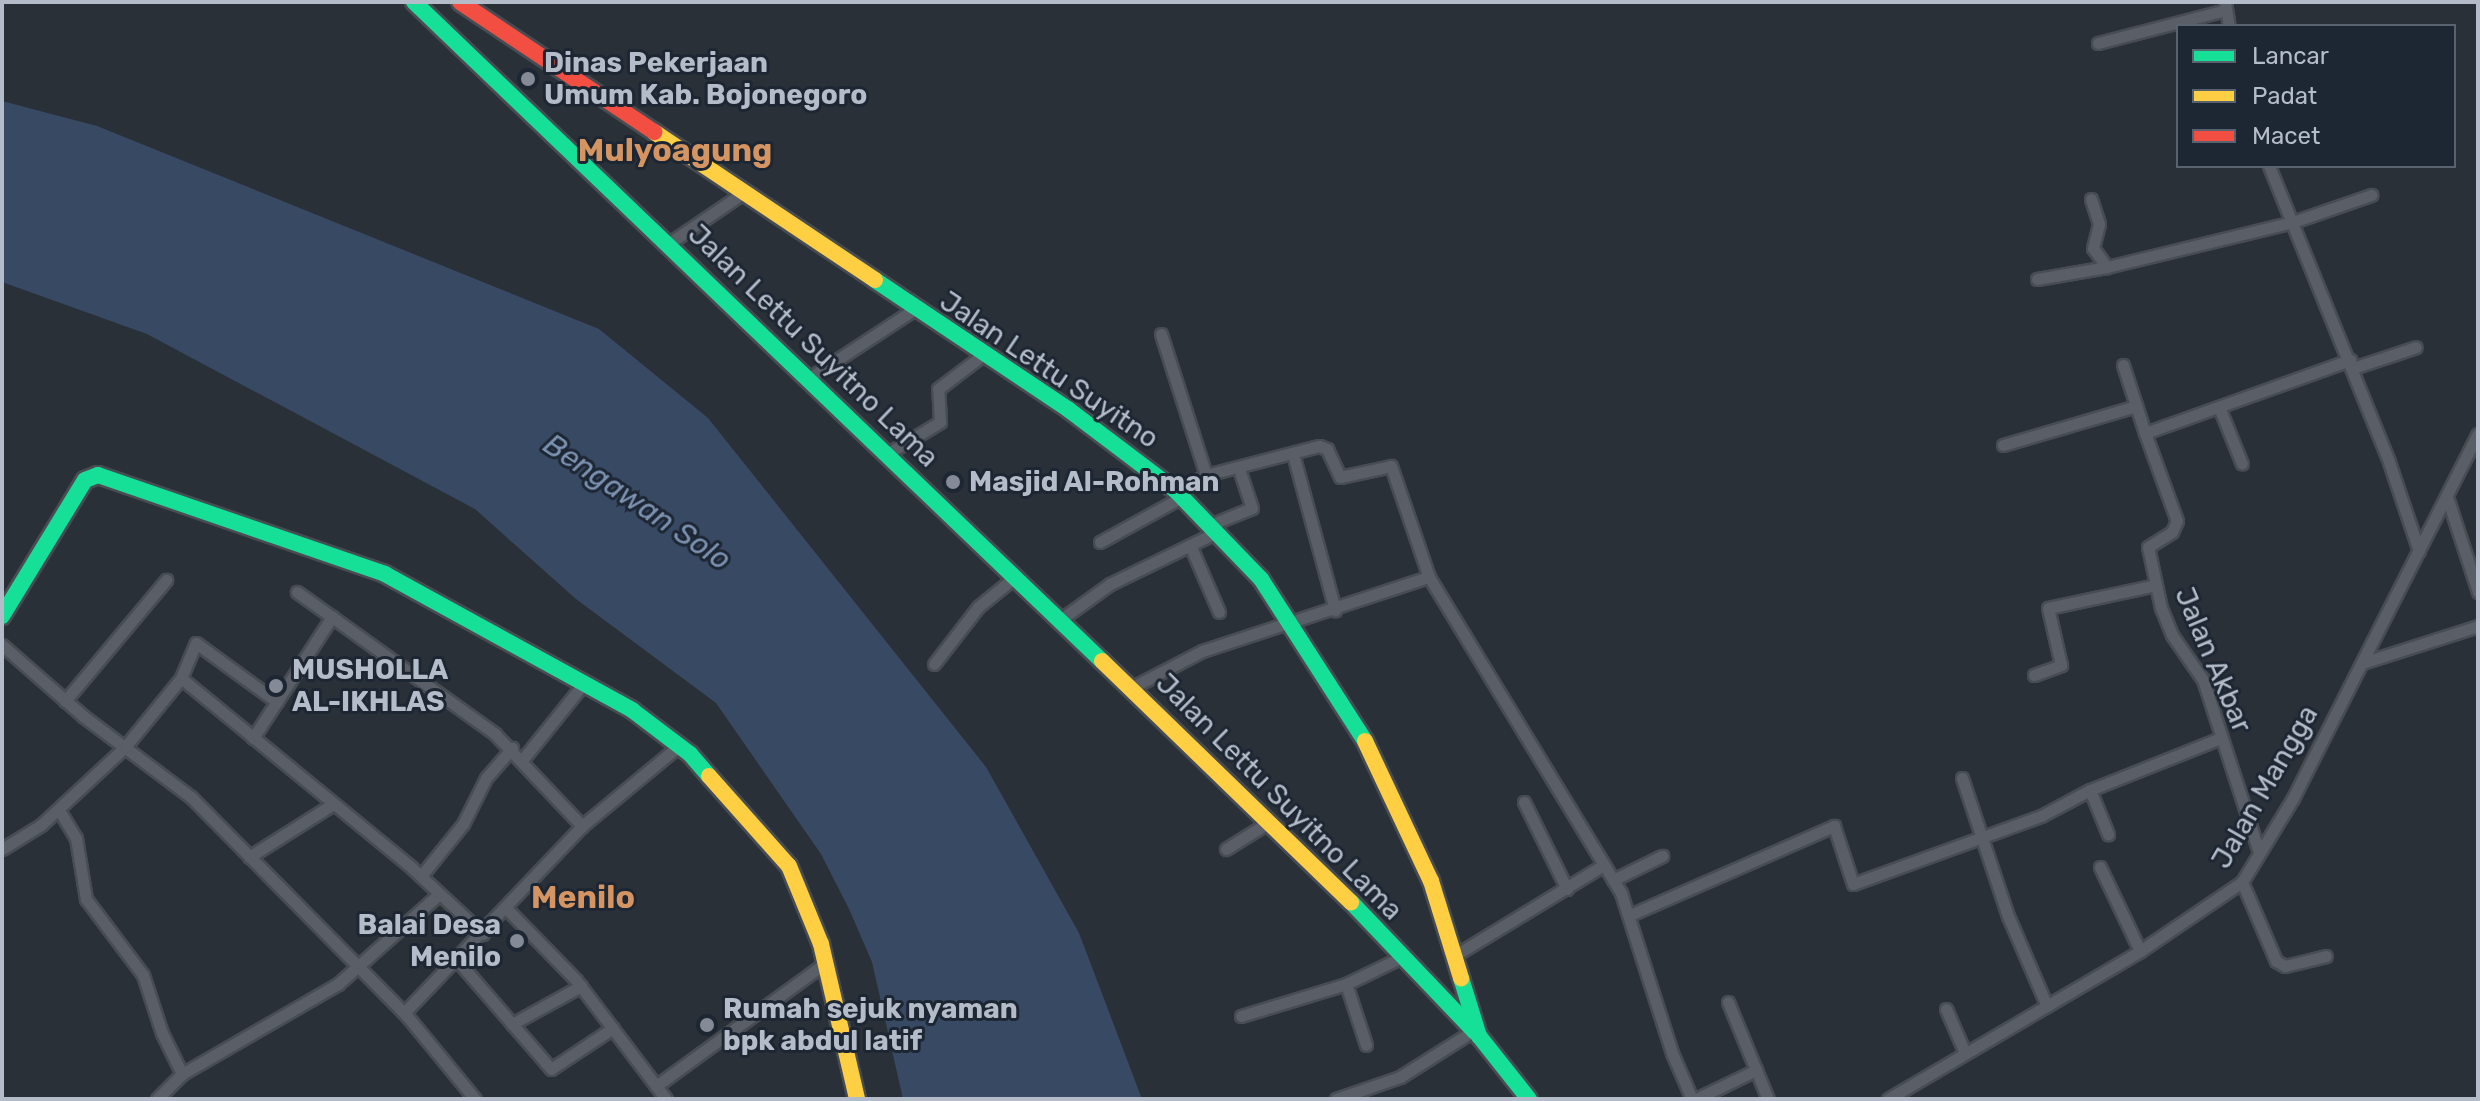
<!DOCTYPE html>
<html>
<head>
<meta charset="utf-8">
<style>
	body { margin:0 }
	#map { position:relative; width:2480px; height:1101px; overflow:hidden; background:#2a3038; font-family:Rubik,sans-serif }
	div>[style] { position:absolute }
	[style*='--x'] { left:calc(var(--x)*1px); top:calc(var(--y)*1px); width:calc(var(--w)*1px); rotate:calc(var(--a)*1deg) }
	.water>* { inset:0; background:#384963 }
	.roads { filter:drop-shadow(2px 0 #484c53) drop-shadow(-2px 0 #484c53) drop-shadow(0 2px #484c53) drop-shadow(0 -2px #484c53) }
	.street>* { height:11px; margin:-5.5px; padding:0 5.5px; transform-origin:5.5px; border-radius:5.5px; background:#5a5e66 }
	.fast>* { height:16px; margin:-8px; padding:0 8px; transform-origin:8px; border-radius:8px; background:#16e098 }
	.slow>* { height:16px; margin:-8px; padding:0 8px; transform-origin:8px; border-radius:8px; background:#ffcf43 }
	.jam>* { height:16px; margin:-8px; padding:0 8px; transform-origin:8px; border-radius:8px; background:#f24e42 }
	.dots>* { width:22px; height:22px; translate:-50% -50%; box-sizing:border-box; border:4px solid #1d2633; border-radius:50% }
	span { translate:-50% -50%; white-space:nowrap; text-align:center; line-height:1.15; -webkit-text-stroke:6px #1d2633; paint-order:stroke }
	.poi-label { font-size:28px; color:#b4bcc9; font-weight:700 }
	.left { translate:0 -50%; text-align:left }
	.right { translate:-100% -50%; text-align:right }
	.street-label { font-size:28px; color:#b4bcc9 }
	.water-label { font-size:30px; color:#7c92b1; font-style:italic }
	.quarter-label { font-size:32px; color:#d59563; font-weight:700 }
	.frame { position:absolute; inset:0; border:4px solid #b4bcc9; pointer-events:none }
	.legend { position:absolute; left:2176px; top:24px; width:280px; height:144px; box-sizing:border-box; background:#1d2633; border:2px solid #59626f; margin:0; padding:10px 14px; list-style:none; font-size:24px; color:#b4bcc9 }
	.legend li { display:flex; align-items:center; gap:16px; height:40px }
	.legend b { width:40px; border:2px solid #59626f }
</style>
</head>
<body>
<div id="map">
	<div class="water">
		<div style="clip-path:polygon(2px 101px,97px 126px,599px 329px,708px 418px,986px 767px,1079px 933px,1142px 1099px,903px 1099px,872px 962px,849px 909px,821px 854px,716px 703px,576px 599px,475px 509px,147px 334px,2px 282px)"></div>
	</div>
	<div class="roads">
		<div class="street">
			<div style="--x:2225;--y:2;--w:24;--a:81"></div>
			<div style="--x:2098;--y:43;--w:132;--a:-14.5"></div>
			<div style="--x:2269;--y:166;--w:319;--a:67.9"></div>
			<div style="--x:2389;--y:462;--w:94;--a:71.4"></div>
			<div style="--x:2091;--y:199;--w:26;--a:72"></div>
			<div style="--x:2099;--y:224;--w:25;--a:104"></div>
			<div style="--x:2093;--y:248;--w:24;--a:54"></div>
			<div style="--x:2107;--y:267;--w:191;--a:-13.6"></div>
			<div style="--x:2293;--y:222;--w:83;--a:-19.1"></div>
			<div style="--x:668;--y:244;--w:91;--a:-34.2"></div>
			<div style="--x:2037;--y:279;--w:71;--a:-9.7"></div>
			<div style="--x:1161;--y:334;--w:148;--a:72.3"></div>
			<div style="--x:2123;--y:365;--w:71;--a:72.1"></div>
			<div style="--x:2353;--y:368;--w:66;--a:-18.4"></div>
			<div style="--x:808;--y:379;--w:126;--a:-33.3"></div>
			<div style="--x:2219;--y:407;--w:61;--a:68"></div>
			<div style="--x:2003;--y:445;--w:139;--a:-16.3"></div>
			<div style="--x:887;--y:454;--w:62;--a:-31.1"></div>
			<div style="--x:940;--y:422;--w:33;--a:-93"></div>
			<div style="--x:938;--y:389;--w:58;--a:-37.3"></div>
			<div style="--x:1293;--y:454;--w:162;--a:74.9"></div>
			<div style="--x:1176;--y:491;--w:34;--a:-28"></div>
			<div style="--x:1206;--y:475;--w:117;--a:-14.4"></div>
			<div style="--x:1319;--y:446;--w:9;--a:21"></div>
			<div style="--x:1327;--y:449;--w:31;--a:65"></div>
			<div style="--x:1340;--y:477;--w:52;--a:-12.2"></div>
			<div style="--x:1391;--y:466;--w:117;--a:71.1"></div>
			<div style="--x:1429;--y:577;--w:370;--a:58.7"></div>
			<div style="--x:1621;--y:893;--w:168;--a:72.3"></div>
			<div style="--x:1672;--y:1053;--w:50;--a:66.5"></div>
			<div style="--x:2447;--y:497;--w:100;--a:71.9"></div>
			<div style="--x:1210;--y:525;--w:45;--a:-22"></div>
			<div style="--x:1252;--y:508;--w:41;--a:-108.4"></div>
			<div style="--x:1100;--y:542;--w:94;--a:-28.8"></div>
			<div style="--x:1190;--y:545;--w:73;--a:66.6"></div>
			<div style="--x:297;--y:592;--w:244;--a:35.6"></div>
			<div style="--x:495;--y:734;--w:127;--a:46.6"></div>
			<div style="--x:582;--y:826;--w:258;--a:133.6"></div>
			<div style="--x:1060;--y:620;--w:62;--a:-35.8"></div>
			<div style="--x:1110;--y:584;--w:119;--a:-25.9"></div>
			<div style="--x:2;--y:645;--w:108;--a:41.2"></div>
			<div style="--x:83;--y:716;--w:135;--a:36.9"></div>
			<div style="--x:191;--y:797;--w:308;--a:45.4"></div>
			<div style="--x:407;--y:1016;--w:107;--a:50.7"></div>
			<div style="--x:2362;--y:663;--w:122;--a:-17.7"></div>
			<div style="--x:934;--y:664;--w:72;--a:-52.3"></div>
			<div style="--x:978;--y:607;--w:48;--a:-39"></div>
			<div style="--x:2034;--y:675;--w:29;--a:-20"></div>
			<div style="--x:2061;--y:665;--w:58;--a:-102.8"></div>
			<div style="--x:2048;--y:608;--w:110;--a:-12"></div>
			<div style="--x:181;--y:678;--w:38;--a:-67"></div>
			<div style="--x:196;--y:643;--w:100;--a:36.1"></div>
			<div style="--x:1131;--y:688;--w:80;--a:-27.5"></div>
			<div style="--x:1202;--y:651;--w:239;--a:-18.1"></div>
			<div style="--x:65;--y:701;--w:158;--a:-50.1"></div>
			<div style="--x:253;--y:738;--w:145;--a:-56.9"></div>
			<div style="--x:523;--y:759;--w:97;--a:-51.2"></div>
			<div style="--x:1962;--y:778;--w:145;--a:71.6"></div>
			<div style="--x:2008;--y:916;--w:98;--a:66.6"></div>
			<div style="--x:2090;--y:790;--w:48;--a:67.8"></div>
			<div style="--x:1524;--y:802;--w:97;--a:63.7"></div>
			<div style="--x:59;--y:810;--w:33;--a:59"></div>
			<div style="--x:76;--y:838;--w:62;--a:80.7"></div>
			<div style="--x:86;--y:899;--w:95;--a:53.1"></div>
			<div style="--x:143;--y:975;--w:61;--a:71.9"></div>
			<div style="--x:162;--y:1033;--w:46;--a:64"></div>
			<div style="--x:582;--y:826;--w:127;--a:-39.6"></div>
			<div style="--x:2;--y:849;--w:46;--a:-31.6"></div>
			<div style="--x:41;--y:825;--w:115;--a:-42.9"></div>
			<div style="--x:125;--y:747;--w:89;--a:-50.9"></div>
			<div style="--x:181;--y:678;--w:299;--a:39.4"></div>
			<div style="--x:412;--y:868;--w:97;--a:42.9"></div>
			<div style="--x:1226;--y:849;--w:51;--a:-32.1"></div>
			<div style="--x:2259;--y:852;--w:181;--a:-108"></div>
			<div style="--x:2203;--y:680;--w:55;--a:-124.6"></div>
			<div style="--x:2172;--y:635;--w:29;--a:-112"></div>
			<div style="--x:2161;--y:608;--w:62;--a:-102"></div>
			<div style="--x:2148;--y:547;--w:28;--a:-32"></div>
			<div style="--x:2172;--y:532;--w:12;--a:-66"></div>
			<div style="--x:2177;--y:521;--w:94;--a:-110"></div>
			<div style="--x:2145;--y:433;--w:218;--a:-19.6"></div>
			<div style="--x:249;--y:857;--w:99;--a:-32.2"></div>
			<div style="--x:2100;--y:867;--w:93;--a:64.5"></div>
			<div style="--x:421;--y:876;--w:67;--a:-51.1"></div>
			<div style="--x:463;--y:824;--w:51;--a:-63.4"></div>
			<div style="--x:486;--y:778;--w:40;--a:-49"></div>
			<div style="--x:1613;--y:880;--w:55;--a:-26.1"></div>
			<div style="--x:2242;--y:882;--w:86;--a:66.7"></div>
			<div style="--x:2276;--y:961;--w:10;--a:29"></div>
			<div style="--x:2285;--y:966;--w:42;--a:-13.7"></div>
			<div style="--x:506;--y:908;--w:100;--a:45.8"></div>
			<div style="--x:576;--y:980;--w:149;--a:52.9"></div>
			<div style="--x:1630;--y:915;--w:223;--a:-23.6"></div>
			<div style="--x:1834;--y:826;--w:61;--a:71.9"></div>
			<div style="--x:1853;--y:884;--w:200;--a:-19.9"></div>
			<div style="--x:2041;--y:816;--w:55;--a:-28"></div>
			<div style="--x:2090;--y:790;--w:141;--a:-21.7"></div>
			<div style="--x:1454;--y:956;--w:173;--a:-31.3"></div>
			<div style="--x:457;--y:960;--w:144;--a:49.2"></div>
			<div style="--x:551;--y:1069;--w:74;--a:-33.5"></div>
			<div style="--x:1346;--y:984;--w:64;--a:71.8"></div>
			<div style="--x:1728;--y:1002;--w:105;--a:67.6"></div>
			<div style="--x:1946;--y:1009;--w:48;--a:66.6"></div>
			<div style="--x:1241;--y:1016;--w:110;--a:-16.9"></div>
			<div style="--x:1346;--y:984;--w:62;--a:-25.7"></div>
			<div style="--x:512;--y:1024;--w:79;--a:-28.8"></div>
			<div style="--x:656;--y:1086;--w:209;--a:-36"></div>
			<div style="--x:157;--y:1099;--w:35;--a:-45"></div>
			<div style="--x:182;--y:1074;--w:180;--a:-30"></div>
			<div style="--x:338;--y:984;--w:135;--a:-41.7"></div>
			<div style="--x:1336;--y:1099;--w:68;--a:-19"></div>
			<div style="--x:1400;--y:1077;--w:86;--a:-32.2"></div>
			<div style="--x:1696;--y:1099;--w:67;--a:-25.8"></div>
			<div style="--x:1888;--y:1099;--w:292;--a:-30.4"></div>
			<div style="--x:2140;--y:951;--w:123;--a:-34.1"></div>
			<div style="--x:2242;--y:882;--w:98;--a:-58.7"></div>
			<div style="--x:2293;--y:798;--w:408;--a:-63.1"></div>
		</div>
		<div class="fast">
			<div style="--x:414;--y:2;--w:953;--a:43.77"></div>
			<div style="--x:875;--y:280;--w:234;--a:33.8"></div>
			<div style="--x:1069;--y:410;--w:134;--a:37.1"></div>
			<div style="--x:1176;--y:491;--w:122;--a:46"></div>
			<div style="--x:1261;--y:579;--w:193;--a:57.3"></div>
			<div style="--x:2;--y:616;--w:159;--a:-58.6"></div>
			<div style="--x:85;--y:480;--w:14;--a:-21"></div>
			<div style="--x:98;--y:475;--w:304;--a:19"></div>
			<div style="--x:385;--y:574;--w:282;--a:28.8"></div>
			<div style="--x:632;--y:710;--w:73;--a:37.2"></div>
			<div style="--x:690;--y:754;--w:29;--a:49"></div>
			<div style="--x:1351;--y:902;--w:180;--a:46.4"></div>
			<div style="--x:1461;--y:978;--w:61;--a:72.8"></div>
			<div style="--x:1479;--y:1036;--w:80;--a:51.6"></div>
		</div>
		<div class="slow">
			<div style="--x:654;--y:132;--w:266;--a:33.8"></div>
			<div style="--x:1102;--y:661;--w:347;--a:44.1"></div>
			<div style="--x:1365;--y:741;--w:155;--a:64.8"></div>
			<div style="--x:1431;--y:881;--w:102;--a:72.8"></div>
			<div style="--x:709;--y:776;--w:120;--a:48.4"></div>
			<div style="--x:789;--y:866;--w:84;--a:67.7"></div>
			<div style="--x:821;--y:944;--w:159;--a:76.9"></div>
		</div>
		<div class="jam">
			<div style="--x:460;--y:2;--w:234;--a:33.8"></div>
		</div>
	</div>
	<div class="dots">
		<div style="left:528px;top:79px;background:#848b96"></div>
		<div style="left:953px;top:482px;background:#848b96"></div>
		<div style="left:276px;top:686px;background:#848b96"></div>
		<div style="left:517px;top:941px;background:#848b96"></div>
		<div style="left:707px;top:1025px;background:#848b96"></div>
	</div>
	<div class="poi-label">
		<span class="left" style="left:544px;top:79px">Dinas Pekerjaan<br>Umum Kab. Bojonegoro</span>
		<span class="left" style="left:969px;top:482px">Masjid Al-Rohman</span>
		<span class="left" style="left:292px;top:686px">MUSHOLLA<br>AL-IKHLAS</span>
		<span class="right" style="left:501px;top:941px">Balai Desa<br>Menilo</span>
		<span class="left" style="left:723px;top:1025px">Rumah sejuk nyaman<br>bpk abdul latif</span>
	</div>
	<div class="street-label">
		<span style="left:813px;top:346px;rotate:44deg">Jalan Lettu Suyitno Lama</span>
		<span style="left:1049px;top:370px;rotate:34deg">Jalan Lettu Suyitno</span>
		<span style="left:2213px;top:660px;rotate:67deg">Jalan Akbar</span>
		<span style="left:2265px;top:787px;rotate:-60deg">Jalan Mangga</span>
		<span style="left:1279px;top:797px;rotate:45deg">Jalan Lettu Suyitno Lama</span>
	</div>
	<div class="water-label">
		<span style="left:637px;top:502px;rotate:34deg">Bengawan Solo</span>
	</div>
	<div class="quarter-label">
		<span style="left:675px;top:150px">Mulyoagung</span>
		<span style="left:583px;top:897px">Menilo</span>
	</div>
	<div class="frame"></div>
	<ul class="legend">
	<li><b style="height:10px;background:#16e098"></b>Lancar</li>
	<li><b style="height:10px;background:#ffcf43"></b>Padat</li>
	<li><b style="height:10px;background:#f24e42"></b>Macet</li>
	</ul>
</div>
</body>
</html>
